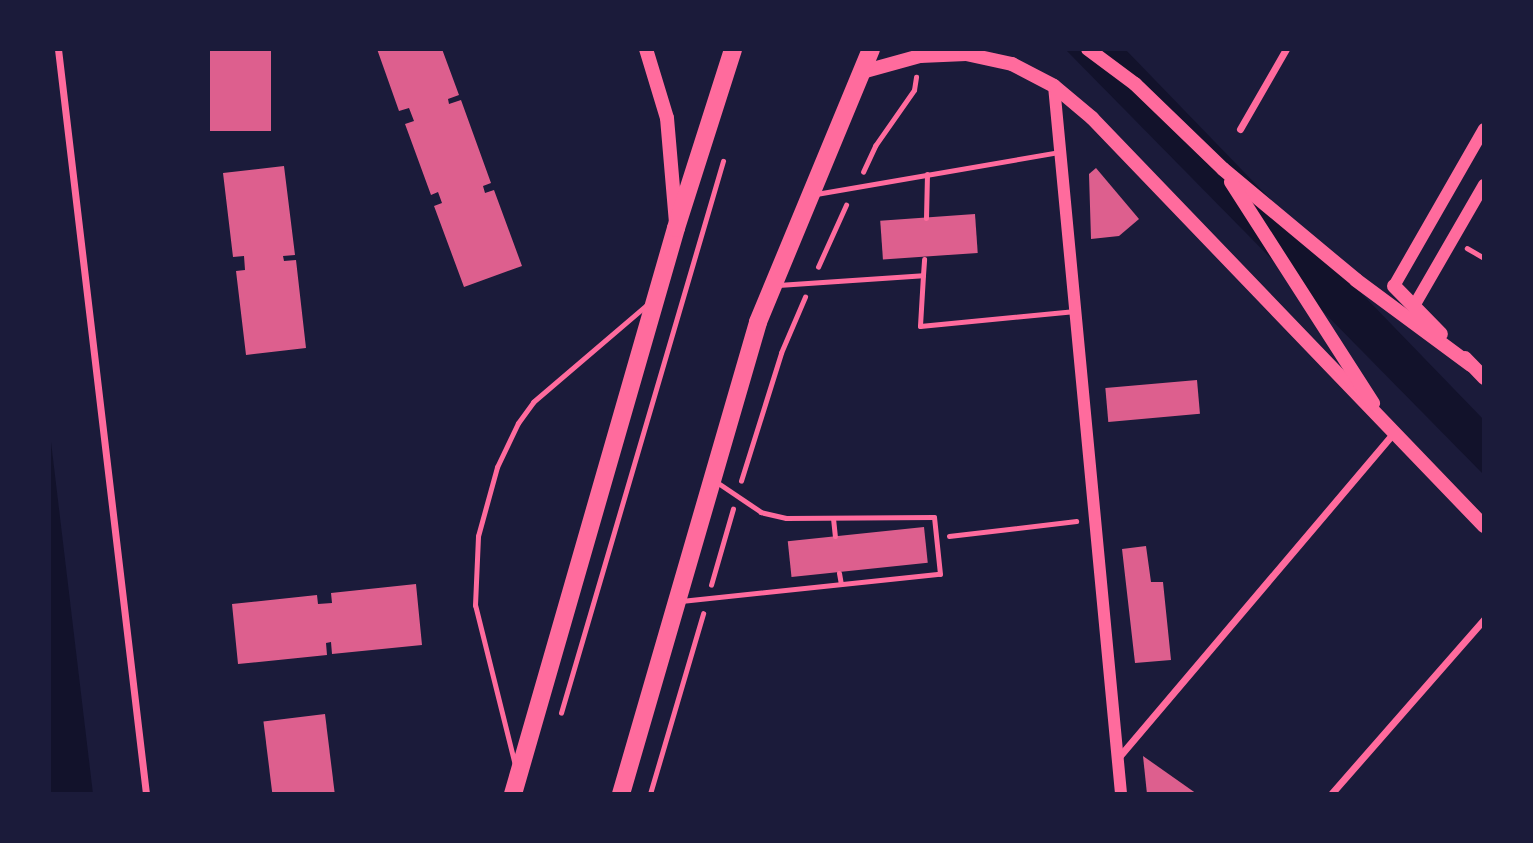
<!DOCTYPE html>
<html>
<head>
<meta charset="utf-8">
<style>
	body { margin:0 }
	#map { position:relative; width:1533px; height:843px; overflow:hidden; background:#1b1b3a; font-family:"Open Sans",sans-serif }
	div>[style] { position:absolute }
	[style*='--x'] { left:calc(var(--x)*1px); top:calc(var(--y)*1px); width:calc(var(--w)*1px); rotate:calc(var(--a)*1deg) }
	.water>* { inset:0; background:#12122b }
	.building>* { inset:0; background:#dd5f8e; transform-origin:0 0 }
	.path>* { height:4.5px; margin:-2.25px; padding:0 2.25px; transform-origin:2.25px; border-radius:2.25px; background:#ff6b9d }
	.service>* { height:5px; margin:-2.5px; padding:0 2.5px; transform-origin:2.5px; border-radius:2.5px; background:#ff6b9d }
	.minor>* { height:7px; margin:-3.5px; padding:0 3.5px; transform-origin:3.5px; border-radius:3.5px; background:#ff6b9d }
	.tertiary>* { height:12px; margin:-6px; padding:0 6px; transform-origin:6px; border-radius:6px; background:#ff6b9d }
	.secondary>* { height:14px; margin:-7px; padding:0 7px; transform-origin:7px; border-radius:7px; background:#ff6b9d }
	.primary>* { height:18px; margin:-9px; padding:0 9px; transform-origin:9px; border-radius:9px; background:#ff6b9d }
	span { translate:-50% -50%; white-space:nowrap; text-align:center; line-height:1.15; -webkit-text-stroke:7px #1b1b3a; paint-order:stroke }
	.frame { position:absolute; inset:0; border:51px solid #1b1b3a; pointer-events:none }
</style>
</head>
<body>
<div id="map">
	<div class="water">
		<div style="clip-path:polygon(1065px 49px,1125px 49px,1484px 420px,1484px 475px)"></div>
		<div style="clip-path:polygon(49px 425px,93px 794px,49px 794px)"></div>
	</div>
	<div class="building">
		<div style="left:210px;top:49px;width:61px;height:82px"></div>
		<div style="clip-path:polygon(377px 49px,442px 49px,459px 95px,448px 99px,449px 104px,461px 100px,491px 183px,483px 186px,485px 193px,494px 190px,522px 266px,464px 287px,434px 206px,442px 203px,438px 192px,431px 195px,405px 124px,414px 121px,409px 108px,399px 111px)"></div>
		<div style="clip-path:polygon(284px 166px,295px 255px,283px 256px,284px 261px,296px 260px,306px 348px,246px 355px,236px 271px,245px 270px,244px 256px,233px 257px,223px 173px)"></div>
		<div style="clip-path:polygon(1096px 168px,1139px 219px,1119px 236px,1091px 239px,1089px 174px)"></div>
		<div style="left:975px;top:214px;width:39px;height:95px;rotate:86deg"></div>
		<div style="left:1197px;top:380px;width:34px;height:92px;rotate:85deg"></div>
		<div style="left:924px;top:527px;width:36px;height:137px;rotate:84deg"></div>
		<div style="clip-path:polygon(1146px 546px,1151px 582px,1163px 582px,1171px 660px,1135px 663px,1122px 549px)"></div>
		<div style="clip-path:polygon(416px 584px,422px 645px,332px 654px,331px 642px,326px 643px,327px 655px,238px 664px,232px 604px,317px 595px,318px 604px,332px 603px,331px 593px)"></div>
		<div style="left:325px;top:714px;width:81px;height:62px;rotate:83deg"></div>
		<div style="clip-path:polygon(1143px 756px,1197px 794px,1147px 794px)"></div>
	</div>
	<div class="path">
		<div style="--x:863;--y:172;--w:29;--a:-65"></div>
		<div style="--x:875;--y:146;--w:68;--a:-55.1"></div>
		<div style="--x:914;--y:90;--w:13;--a:-81"></div>
		<div style="--x:1467;--y:248;--w:20;--a:30"></div>
		<div style="--x:818;--y:267;--w:68;--a:-65.7"></div>
		<div style="--x:741;--y:481;--w:134;--a:-72.6"></div>
		<div style="--x:781;--y:353;--w:61;--a:-66.8"></div>
		<div style="--x:949;--y:536;--w:128;--a:-6.7"></div>
		<div style="--x:711;--y:585;--w:79;--a:-73.9"></div>
		<div style="--x:561;--y:713;--w:575;--a:-73.64"></div>
		<div style="--x:650;--y:794;--w:188;--a:-73.6"></div>
	</div>
	<div class="service">
		<div style="--x:816;--y:194;--w:246;--a:-9.8"></div>
		<div style="--x:926;--y:218;--w:44;--a:-88.7"></div>
		<div style="--x:923;--y:275;--w:51;--a:93.4"></div>
		<div style="--x:920;--y:326;--w:156;--a:-5.5"></div>
		<div style="--x:778;--y:285;--w:145;--a:-3.9"></div>
		<div style="--x:923;--y:275;--w:16;--a:-86"></div>
		<div style="--x:833;--y:518;--w:18;--a:84"></div>
		<div style="--x:839;--y:573;--w:11;--a:80"></div>
		<div style="--x:681;--y:601;--w:260;--a:-6"></div>
		<div style="--x:940;--y:574;--w:57;--a:-96"></div>
		<div style="--x:934;--y:517;--w:148;--a:179.6"></div>
		<div style="--x:786;--y:518;--w:26;--a:-167"></div>
		<div style="--x:761;--y:512;--w:55;--a:-146"></div>
		<div style="--x:515;--y:765;--w:165;--a:-104"></div>
		<div style="--x:475;--y:605;--w:69;--a:-87.5"></div>
		<div style="--x:478;--y:536;--w:72;--a:-74.6"></div>
		<div style="--x:497;--y:467;--w:49;--a:-64.5"></div>
		<div style="--x:518;--y:423;--w:26;--a:-54"></div>
		<div style="--x:533;--y:402;--w:153;--a:-40.5"></div>
	</div>
	<div class="minor">
		<div style="--x:58;--y:49;--w:750;--a:83.26"></div>
		<div style="--x:1240;--y:129;--w:92;--a:-60.1"></div>
		<div style="--x:1118;--y:758;--w:426;--a:-49.7"></div>
		<div style="--x:1331;--y:794;--w:232;--a:-48.8"></div>
	</div>
	<div class="tertiary">
		<div style="--x:1054;--y:86;--w:711;--a:84.59"></div>
		<div style="--x:1394;--y:286;--w:181;--a:-60.2"></div>
		<div style="--x:1414;--y:306;--w:140;--a:-60"></div>
	</div>
	<div class="secondary">
		<div style="--x:646;--y:49;--w:72;--a:73.1"></div>
		<div style="--x:667;--y:118;--w:105;--a:85.1"></div>
		<div style="--x:1088;--y:49;--w:59;--a:36.7"></div>
		<div style="--x:1135;--y:84;--w:122;--a:44"></div>
		<div style="--x:1223;--y:169;--w:173;--a:39.8"></div>
		<div style="--x:1356;--y:280;--w:143;--a:36.5"></div>
		<div style="--x:862;--y:72;--w:60;--a:-15.4"></div>
		<div style="--x:920;--y:56;--w:46;--a:-2.5"></div>
		<div style="--x:966;--y:54;--w:47;--a:12.3"></div>
		<div style="--x:1012;--y:64;--w:47;--a:27.6"></div>
		<div style="--x:1054;--y:86;--w:50;--a:40.1"></div>
		<div style="--x:1092;--y:118;--w:566;--a:46.15"></div>
		<div style="--x:1231;--y:182;--w:263;--a:57.3"></div>
		<div style="--x:1394;--y:286;--w:67;--a:45.6"></div>
		<div style="--x:1465;--y:358;--w:28;--a:46"></div>
	</div>
	<div class="primary">
		<div style="--x:513;--y:794;--w:589;--a:-73.93"></div>
		<div style="--x:676;--y:228;--w:188;--a:-72.3"></div>
		<div style="--x:621;--y:794;--w:491;--a:-73.8"></div>
		<div style="--x:758;--y:322;--w:295;--a:-67.5"></div>
	</div>
	<div class="frame"></div>
</div>
</body>
</html>
